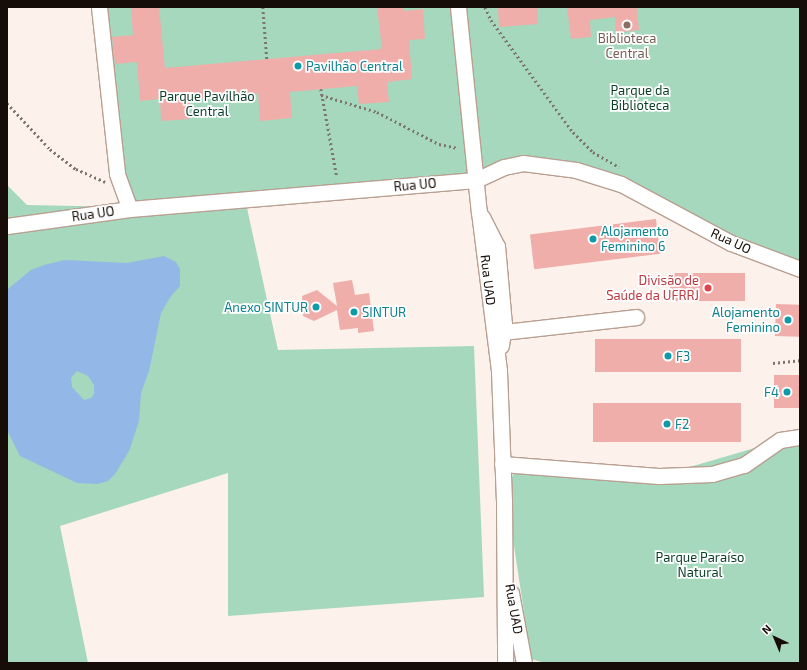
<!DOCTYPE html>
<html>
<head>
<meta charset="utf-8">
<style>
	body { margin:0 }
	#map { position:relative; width:807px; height:670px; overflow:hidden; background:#fcf1eb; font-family:"Exo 2",sans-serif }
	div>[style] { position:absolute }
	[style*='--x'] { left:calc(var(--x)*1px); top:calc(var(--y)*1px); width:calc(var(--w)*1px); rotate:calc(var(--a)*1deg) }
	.green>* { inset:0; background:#a5d8bc }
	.water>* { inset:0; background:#93b7e6 }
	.building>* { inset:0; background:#f0aeaa; transform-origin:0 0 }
	.path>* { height:2.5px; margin-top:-1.25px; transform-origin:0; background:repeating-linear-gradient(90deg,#7f756f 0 2px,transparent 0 5px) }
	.roads { filter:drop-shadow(1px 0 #b89f91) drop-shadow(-1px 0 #b89f91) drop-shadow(0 1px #b89f91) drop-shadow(0 -1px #b89f91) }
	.minor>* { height:15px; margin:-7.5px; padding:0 7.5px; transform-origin:7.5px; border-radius:7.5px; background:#fff }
	.dots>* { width:11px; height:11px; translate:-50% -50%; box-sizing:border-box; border:2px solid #fff; border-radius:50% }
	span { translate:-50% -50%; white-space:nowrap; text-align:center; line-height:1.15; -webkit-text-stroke:3.5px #fff; paint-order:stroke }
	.education-label { font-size:13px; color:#785e54 }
	.culture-label { font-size:13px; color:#0d838f }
	.left { translate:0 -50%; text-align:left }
	.right { translate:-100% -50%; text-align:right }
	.park-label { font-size:13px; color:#0b3e28 }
	.street-label { font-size:13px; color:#160d08 }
	.health-label { font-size:13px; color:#be3a42 }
	.frame { position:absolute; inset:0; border:8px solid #160d08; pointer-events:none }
	.north { position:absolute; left:755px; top:618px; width:40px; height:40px; -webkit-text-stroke:3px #fff; paint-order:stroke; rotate:316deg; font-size:11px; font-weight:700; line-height:16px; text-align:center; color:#160d08 }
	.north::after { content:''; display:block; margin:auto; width:14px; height:18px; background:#160d08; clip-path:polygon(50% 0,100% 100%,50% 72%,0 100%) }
</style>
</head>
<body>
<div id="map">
	<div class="green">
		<div style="clip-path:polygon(99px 7px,800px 7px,800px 265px,583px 172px,523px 163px,476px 180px,155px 207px,247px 208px,278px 350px,474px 346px,484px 597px,228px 616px,228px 473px,60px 526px,88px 663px,7px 663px,7px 185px,27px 205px,129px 207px)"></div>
		<div style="clip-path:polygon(789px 438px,800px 439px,800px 663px,545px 663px,531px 659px,507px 499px,515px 465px,659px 476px)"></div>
	</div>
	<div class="water">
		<div style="clip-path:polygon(evenodd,164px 256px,176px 262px,180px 269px,180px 286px,171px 296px,161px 313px,149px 371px,141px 393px,139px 421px,129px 451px,115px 474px,108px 481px,98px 484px,77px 483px,20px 456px,7px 430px,8px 289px,31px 270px,44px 265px,65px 260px,127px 263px,164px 256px,77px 371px,88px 376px,94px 385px,94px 394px,91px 398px,84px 400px,72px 387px,71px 378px,77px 371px)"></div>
	</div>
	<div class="building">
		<div style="clip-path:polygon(131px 7px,159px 7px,165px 68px,382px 49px,377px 7px,404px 7px,404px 11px,423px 9px,425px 39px,409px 40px,412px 79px,387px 82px,389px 102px,359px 104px,357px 86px,290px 92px,292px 118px,260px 121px,258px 93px,189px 99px,190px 119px,161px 121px,160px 99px,140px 101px,137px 62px,115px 64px,112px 37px,133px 35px)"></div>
		<div style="clip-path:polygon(498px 7px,537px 7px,538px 24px,499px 27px)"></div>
		<div style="clip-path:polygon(567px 7px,637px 7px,639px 30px,616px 33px,615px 17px,590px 20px,591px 37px,571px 39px)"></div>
		<div style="left:656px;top:219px;width:35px;height:127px;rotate:83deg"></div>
		<div style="left:745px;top:273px;width:28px;height:75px;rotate:90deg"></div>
		<div style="clip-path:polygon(352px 280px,355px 295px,369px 293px,374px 331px,358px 333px,358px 328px,340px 330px,337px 310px,314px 321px,303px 316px,302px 296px,317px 290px,337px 306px,333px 283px)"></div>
		<div style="left:776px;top:304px;width:24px;height:32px;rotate:2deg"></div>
		<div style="left:595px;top:339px;width:146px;height:33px"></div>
		<div style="left:774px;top:375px;width:26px;height:33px"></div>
		<div style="left:741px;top:403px;width:39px;height:148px;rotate:90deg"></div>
	</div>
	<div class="path">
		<div style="--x:263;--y:7;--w:52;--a:85.6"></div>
		<div style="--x:485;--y:7;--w:14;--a:65"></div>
		<div style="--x:491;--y:20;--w:139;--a:53.8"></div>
		<div style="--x:573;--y:132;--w:28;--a:45"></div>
		<div style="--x:593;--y:152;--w:30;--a:30"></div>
		<div style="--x:321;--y:89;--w:89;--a:79.7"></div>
		<div style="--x:321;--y:95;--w:59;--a:16.9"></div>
		<div style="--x:377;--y:112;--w:70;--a:27.3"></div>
		<div style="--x:439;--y:144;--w:19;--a:12"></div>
		<div style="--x:7;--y:103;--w:63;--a:46.9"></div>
		<div style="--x:50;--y:149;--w:33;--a:38"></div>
		<div style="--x:76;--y:169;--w:32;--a:24"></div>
		<div style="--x:773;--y:363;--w:27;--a:-6"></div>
	</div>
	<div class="roads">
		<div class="minor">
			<div style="--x:99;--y:7;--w:168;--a:83.8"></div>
			<div style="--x:117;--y:174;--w:37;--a:70"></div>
			<div style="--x:458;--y:7;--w:206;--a:84.2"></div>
			<div style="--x:479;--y:212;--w:160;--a:82.8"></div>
			<div style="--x:499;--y:371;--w:130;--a:87.8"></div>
			<div style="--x:504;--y:501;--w:162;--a:89.6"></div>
			<div style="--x:482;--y:217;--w:33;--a:63"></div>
			<div style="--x:497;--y:246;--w:78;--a:84.9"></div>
			<div style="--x:504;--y:324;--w:22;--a:98"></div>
			<div style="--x:7;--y:226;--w:124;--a:-7.9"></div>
			<div style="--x:130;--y:209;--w:347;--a:-4.8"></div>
			<div style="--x:476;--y:180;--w:31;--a:-25"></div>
			<div style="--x:504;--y:167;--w:19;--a:-12"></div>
			<div style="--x:523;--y:163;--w:53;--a:7.5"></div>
			<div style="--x:576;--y:170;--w:47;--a:17.3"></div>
			<div style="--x:621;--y:184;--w:125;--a:28.2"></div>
			<div style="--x:731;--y:243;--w:74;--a:20.6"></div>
			<div style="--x:503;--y:332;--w:134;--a:-6.4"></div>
			<div style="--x:502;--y:464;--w:157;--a:4.4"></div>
			<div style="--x:659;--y:476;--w:53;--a:-2.2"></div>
			<div style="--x:712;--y:474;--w:33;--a:-16"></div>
			<div style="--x:744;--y:465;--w:44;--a:-34.8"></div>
			<div style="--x:780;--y:440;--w:20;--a:-9"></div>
			<div style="--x:511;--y:593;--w:71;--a:79.5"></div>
		</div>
	</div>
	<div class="dots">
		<div style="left:627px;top:25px;background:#8d6e63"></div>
		<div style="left:298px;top:66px;background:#0f9aa8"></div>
		<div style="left:593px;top:239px;background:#0f9aa8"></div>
		<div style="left:708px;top:288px;background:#e0444e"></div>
		<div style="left:316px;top:307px;background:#0f9aa8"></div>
		<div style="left:354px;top:312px;background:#0f9aa8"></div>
		<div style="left:788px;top:320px;background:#0f9aa8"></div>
		<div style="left:668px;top:356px;background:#0f9aa8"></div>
		<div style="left:787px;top:392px;background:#0f9aa8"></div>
		<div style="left:667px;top:424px;background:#0f9aa8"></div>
	</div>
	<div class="education-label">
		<span style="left:627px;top:46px">Biblioteca<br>Central</span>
	</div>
	<div class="culture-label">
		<span class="left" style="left:306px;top:66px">Pavilhão Central</span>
		<span class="left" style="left:601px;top:239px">Alojamento<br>Feminino 6</span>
		<span class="right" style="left:308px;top:307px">Anexo SINTUR</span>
		<span class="left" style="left:362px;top:312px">SINTUR</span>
		<span class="right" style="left:780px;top:320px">Alojamento<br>Feminino</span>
		<span class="left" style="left:676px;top:356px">F3</span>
		<span class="right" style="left:779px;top:392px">F4</span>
		<span class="left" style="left:675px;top:424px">F2</span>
	</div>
	<div class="park-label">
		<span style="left:640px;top:98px">Parque da<br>Biblioteca</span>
		<span style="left:207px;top:104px">Parque Pavilhão<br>Central</span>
		<span style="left:700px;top:565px">Parque Paraíso<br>Natural</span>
	</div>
	<div class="street-label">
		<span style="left:415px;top:185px;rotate:-5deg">Rua UO</span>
		<span style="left:93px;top:214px;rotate:-8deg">Rua UO</span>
		<span style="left:731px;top:241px;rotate:25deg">Rua UO</span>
		<span style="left:488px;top:280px;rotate:83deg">Rua UAD</span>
		<span style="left:514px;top:609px;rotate:80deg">Rua UAD</span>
	</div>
	<div class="health-label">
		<span class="right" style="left:699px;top:288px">Divisão de<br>Saúde da UFRRJ</span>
	</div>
	<div class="frame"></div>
	<div class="north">N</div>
</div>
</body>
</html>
